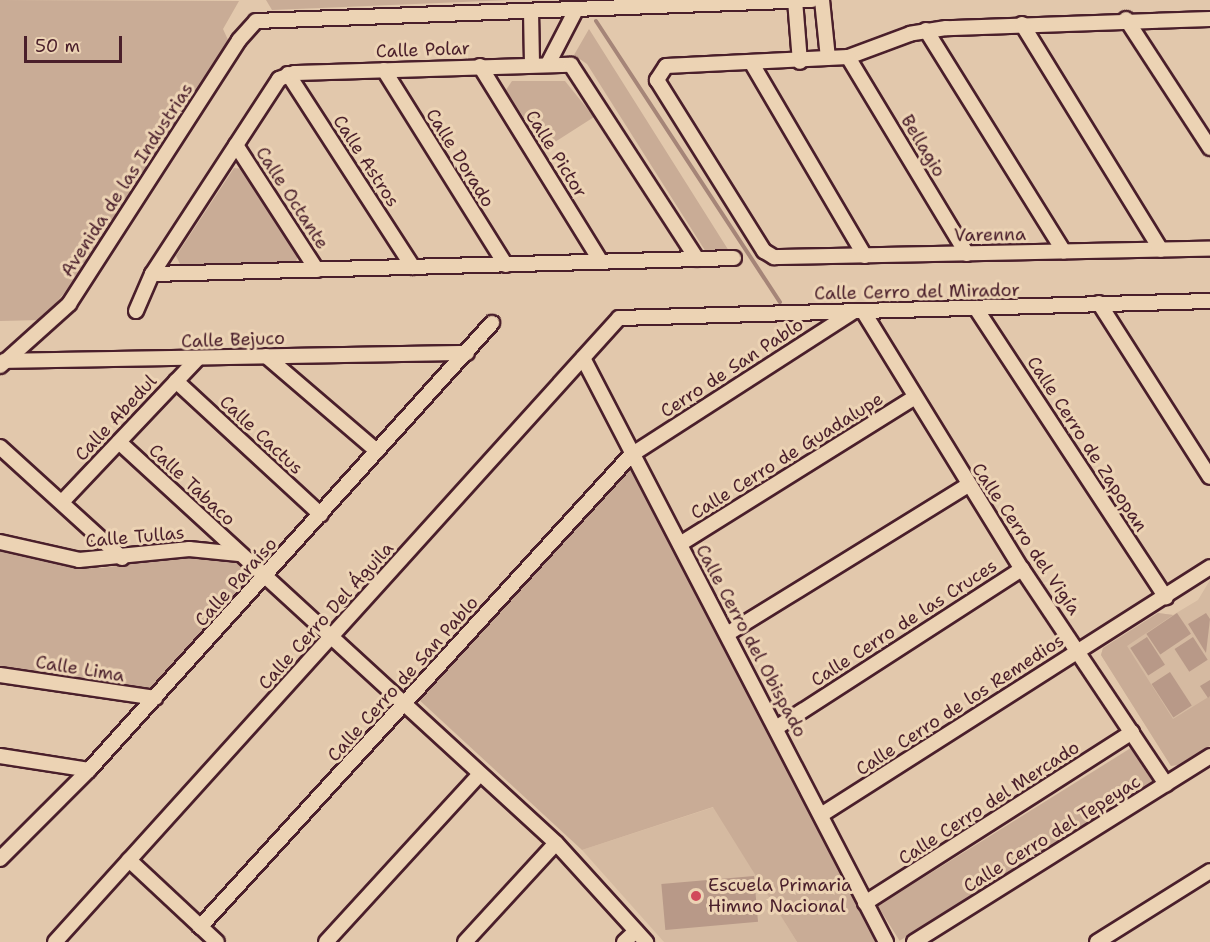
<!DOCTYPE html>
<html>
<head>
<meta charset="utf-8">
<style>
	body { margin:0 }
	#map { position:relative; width:1210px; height:942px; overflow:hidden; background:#e2c8ac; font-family:"Shantell Sans",sans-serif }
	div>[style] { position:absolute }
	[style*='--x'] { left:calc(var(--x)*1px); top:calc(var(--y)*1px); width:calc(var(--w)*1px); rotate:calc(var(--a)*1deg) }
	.built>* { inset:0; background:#d5baa1 }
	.green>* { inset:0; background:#c9ac96; transform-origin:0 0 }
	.stream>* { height:4px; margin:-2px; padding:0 2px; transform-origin:2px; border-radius:2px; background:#a58578 }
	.building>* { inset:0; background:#b89988; transform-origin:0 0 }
	.roads { filter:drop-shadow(2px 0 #4a1f2b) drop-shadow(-2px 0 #4a1f2b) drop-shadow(0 2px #4a1f2b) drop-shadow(0 -2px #4a1f2b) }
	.minor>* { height:14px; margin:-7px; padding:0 7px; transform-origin:7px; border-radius:7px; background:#ecd3b4 }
	.dots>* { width:16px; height:16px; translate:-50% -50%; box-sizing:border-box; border:3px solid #ecd3b4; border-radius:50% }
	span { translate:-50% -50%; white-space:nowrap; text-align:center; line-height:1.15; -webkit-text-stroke:6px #ecd3b4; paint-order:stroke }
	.street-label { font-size:18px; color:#4a1f2b }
	.poi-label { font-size:18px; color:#4a1f2b }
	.left { translate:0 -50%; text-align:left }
	.scale { position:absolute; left:24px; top:36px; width:98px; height:27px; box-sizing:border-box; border:3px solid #4a1f2b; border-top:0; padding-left:8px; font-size:18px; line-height:21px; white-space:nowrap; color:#4a1f2b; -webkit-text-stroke:4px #ecd3b4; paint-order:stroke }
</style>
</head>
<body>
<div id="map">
	<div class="built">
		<div style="clip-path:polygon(1210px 580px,1210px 746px,1171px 766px,1101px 655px,1103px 648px,1158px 613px,1173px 615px,1198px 600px)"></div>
		<div style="clip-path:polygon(714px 807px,797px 942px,664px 942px,582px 850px)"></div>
	</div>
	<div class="green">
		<div style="clip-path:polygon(0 0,239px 1px,223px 29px,229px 42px,65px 292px,42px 320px,0 321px)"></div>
		<div style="clip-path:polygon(266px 0,510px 0,272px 10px)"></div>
		<div style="clip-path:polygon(589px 29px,729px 251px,706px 252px,587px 64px,574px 55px)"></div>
		<div style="clip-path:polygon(512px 81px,565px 81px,594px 117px,544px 149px,506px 90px)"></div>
		<div style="clip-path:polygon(234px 168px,244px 169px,299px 255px,295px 263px,182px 268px,176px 256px)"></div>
		<div style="clip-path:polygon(634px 460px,882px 942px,797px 942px,713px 807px,582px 850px,416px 697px)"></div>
		<div style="clip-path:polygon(0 548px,49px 562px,103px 568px,190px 555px,239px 563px,251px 576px,160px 683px,144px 690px,0 667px)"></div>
		<div style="clip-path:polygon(1158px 613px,1173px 615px,1127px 646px,1173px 719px,1210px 696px,1210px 746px,1178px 765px,1171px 766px,1101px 655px,1103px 648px)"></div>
		<div style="left:1134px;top:746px;width:41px;height:302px;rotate:58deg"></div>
	</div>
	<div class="stream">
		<div style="--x:596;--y:21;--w:336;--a:56.8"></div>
	</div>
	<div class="building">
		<div style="left:1177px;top:613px;width:25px;height:37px;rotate:56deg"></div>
		<div style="clip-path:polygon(1206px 613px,1210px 619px,1206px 653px,1188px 624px)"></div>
		<div style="left:1147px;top:637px;width:33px;height:20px;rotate:57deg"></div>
		<div style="left:1193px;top:637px;width:27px;height:22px;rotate:57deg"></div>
		<div style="left:1170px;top:672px;width:40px;height:22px;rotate:57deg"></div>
		<div style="clip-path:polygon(1210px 680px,1210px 696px,1208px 698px,1200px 686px)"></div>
		<div style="left:754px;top:876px;width:46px;height:93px;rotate:85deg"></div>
	</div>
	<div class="roads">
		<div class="minor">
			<div style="--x:795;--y:0;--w:62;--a:85.4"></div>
			<div style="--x:822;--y:0;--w:58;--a:84.1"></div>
			<div style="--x:531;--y:11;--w:53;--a:88.9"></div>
			<div style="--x:1126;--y:19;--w:154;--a:56.9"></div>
			<div style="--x:1210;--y:19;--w:264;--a:178"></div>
			<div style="--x:946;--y:28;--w:36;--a:171"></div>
			<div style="--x:910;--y:34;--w:66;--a:159.6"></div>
			<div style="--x:848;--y:57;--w:182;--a:177.2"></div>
			<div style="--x:666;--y:66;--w:17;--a:123"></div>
			<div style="--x:657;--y:80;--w:202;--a:58"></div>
			<div style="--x:764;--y:251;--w:12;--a:31"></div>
			<div style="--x:774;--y:257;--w:436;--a:-1.1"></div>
			<div style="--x:1022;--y:24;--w:265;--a:58.4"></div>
			<div style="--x:926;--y:30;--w:261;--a:58.1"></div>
			<div style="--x:848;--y:57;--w:230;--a:58.9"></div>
			<div style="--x:751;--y:62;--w:225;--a:59.6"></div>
			<div style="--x:548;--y:64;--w:61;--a:-62.6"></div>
			<div style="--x:480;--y:66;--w:230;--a:58.3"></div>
			<div style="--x:384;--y:70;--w:230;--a:58"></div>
			<div style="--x:288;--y:74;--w:230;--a:57.1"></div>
			<div style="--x:236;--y:145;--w:149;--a:57.1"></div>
			<div style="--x:152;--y:274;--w:582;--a:-1.57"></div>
			<div style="--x:1099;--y:303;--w:206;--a:57.5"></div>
			<div style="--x:977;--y:310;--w:344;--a:56.7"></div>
			<div style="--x:136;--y:311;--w:40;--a:-66.6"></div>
			<div style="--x:152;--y:274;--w:233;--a:-56.9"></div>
			<div style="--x:279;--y:79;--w:17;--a:-21"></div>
			<div style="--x:295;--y:73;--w:276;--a:-1.7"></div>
			<div style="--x:571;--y:65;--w:231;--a:57"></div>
			<div style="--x:863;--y:311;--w:303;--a:58.4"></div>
			<div style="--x:1022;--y:569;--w:259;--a:56.2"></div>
			<div style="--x:266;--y:356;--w:146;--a:40.6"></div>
			<div style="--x:583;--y:358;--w:658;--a:62.58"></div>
			<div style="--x:4;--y:361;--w:463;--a:-1"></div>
			<div style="--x:0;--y:366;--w:93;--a:-41.9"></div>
			<div style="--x:69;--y:304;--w:314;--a:-57.2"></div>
			<div style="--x:239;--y:40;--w:25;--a:-48"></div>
			<div style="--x:256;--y:21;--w:556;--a:-2.16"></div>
			<div style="--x:176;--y:381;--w:197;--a:42.7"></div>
			<div style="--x:119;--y:442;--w:593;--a:42.54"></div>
			<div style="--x:556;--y:843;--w:134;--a:47.7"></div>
			<div style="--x:0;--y:447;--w:165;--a:42.3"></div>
			<div style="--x:62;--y:502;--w:197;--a:-46.6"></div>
			<div style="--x:0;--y:542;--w:81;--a:12.8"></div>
			<div style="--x:79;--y:560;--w:111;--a:-5.7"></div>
			<div style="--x:189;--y:549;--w:50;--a:5.7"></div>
			<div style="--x:680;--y:544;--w:274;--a:-32"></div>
			<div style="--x:727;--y:634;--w:283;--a:-31.7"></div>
			<div style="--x:0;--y:675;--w:157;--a:8.4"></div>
			<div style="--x:776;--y:728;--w:293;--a:-32.9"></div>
			<div style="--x:0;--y:756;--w:90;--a:8.9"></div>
			<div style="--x:821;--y:815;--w:461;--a:-32.5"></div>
			<div style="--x:0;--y:859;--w:126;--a:-45"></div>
			<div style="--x:89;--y:770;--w:602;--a:-47.96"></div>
			<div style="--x:129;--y:860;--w:120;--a:43"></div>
			<div style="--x:865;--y:903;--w:317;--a:-32.6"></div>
			<div style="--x:200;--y:927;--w:639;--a:-47.6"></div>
			<div style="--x:631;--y:455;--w:264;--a:-32.8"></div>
			<div style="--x:55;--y:942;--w:841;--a:-47.89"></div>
			<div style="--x:619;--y:318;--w:591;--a:-1.65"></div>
			<div style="--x:326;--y:942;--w:226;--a:-47.5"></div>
			<div style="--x:465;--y:942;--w:134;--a:-47.4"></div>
			<div style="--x:624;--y:942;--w:16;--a:-43"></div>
			<div style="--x:914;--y:942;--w:350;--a:-32.1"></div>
			<div style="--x:1097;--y:942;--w:133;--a:-32.1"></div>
		</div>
	</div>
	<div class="dots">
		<div style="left:696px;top:896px;background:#d1495b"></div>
	</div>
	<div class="street-label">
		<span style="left:423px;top:50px;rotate:-2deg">Calle Polar</span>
		<span style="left:923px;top:146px;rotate:59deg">Bellagio</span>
		<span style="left:556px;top:154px;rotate:58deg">Calle Pictor</span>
		<span style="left:460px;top:158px;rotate:58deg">Calle Dorado</span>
		<span style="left:366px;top:161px;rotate:57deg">Calle Astros</span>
		<span style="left:127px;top:180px;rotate:-57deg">Avenida de las Industrias</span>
		<span style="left:292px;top:198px;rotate:57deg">Calle Octante</span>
		<span style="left:990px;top:235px;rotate:-1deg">Varenna</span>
		<span style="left:917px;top:292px;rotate:-1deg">Calle Cerro del Mirador</span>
		<span style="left:233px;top:340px;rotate:-2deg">Calle Bejuco</span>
		<span style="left:732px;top:368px;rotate:-33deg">Cerro de San Pablo</span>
		<span style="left:116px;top:418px;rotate:-47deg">Calle Abedul</span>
		<span style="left:261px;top:435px;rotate:43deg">Calle Cactus</span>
		<span style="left:1087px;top:444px;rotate:57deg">Calle Cerro de Zapopan</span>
		<span style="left:787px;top:456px;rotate:-32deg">Calle Cerro de Guadalupe</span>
		<span style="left:192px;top:485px;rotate:43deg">Calle Tabaco</span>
		<span style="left:135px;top:537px;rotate:-5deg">Calle Tullas</span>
		<span style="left:1026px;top:539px;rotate:56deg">Calle Cerro del Vigía</span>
		<span style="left:236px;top:582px;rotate:-48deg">Calle Paraíso</span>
		<span style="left:326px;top:616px;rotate:-48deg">Calle Cerro Del Águila</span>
		<span style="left:904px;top:623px;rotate:-33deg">Calle Cerro de las Cruces</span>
		<span style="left:751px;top:641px;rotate:62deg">Calle Cerro del Obispado</span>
		<span style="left:80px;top:669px;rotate:9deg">Calle Lima</span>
		<span style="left:403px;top:679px;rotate:-48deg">Calle Cerro de San Pablo</span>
		<span style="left:960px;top:705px;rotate:-33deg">Calle Cerro de los Remedios</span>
		<span style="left:989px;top:803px;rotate:-33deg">Calle Cerro del Mercado</span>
		<span style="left:1052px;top:834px;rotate:-32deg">Calle Cerro del Tepeyac</span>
	</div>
	<div class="poi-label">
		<span class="left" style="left:708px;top:896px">Escuela Primaria<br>Himno Nacional</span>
	</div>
	<div class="scale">50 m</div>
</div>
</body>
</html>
